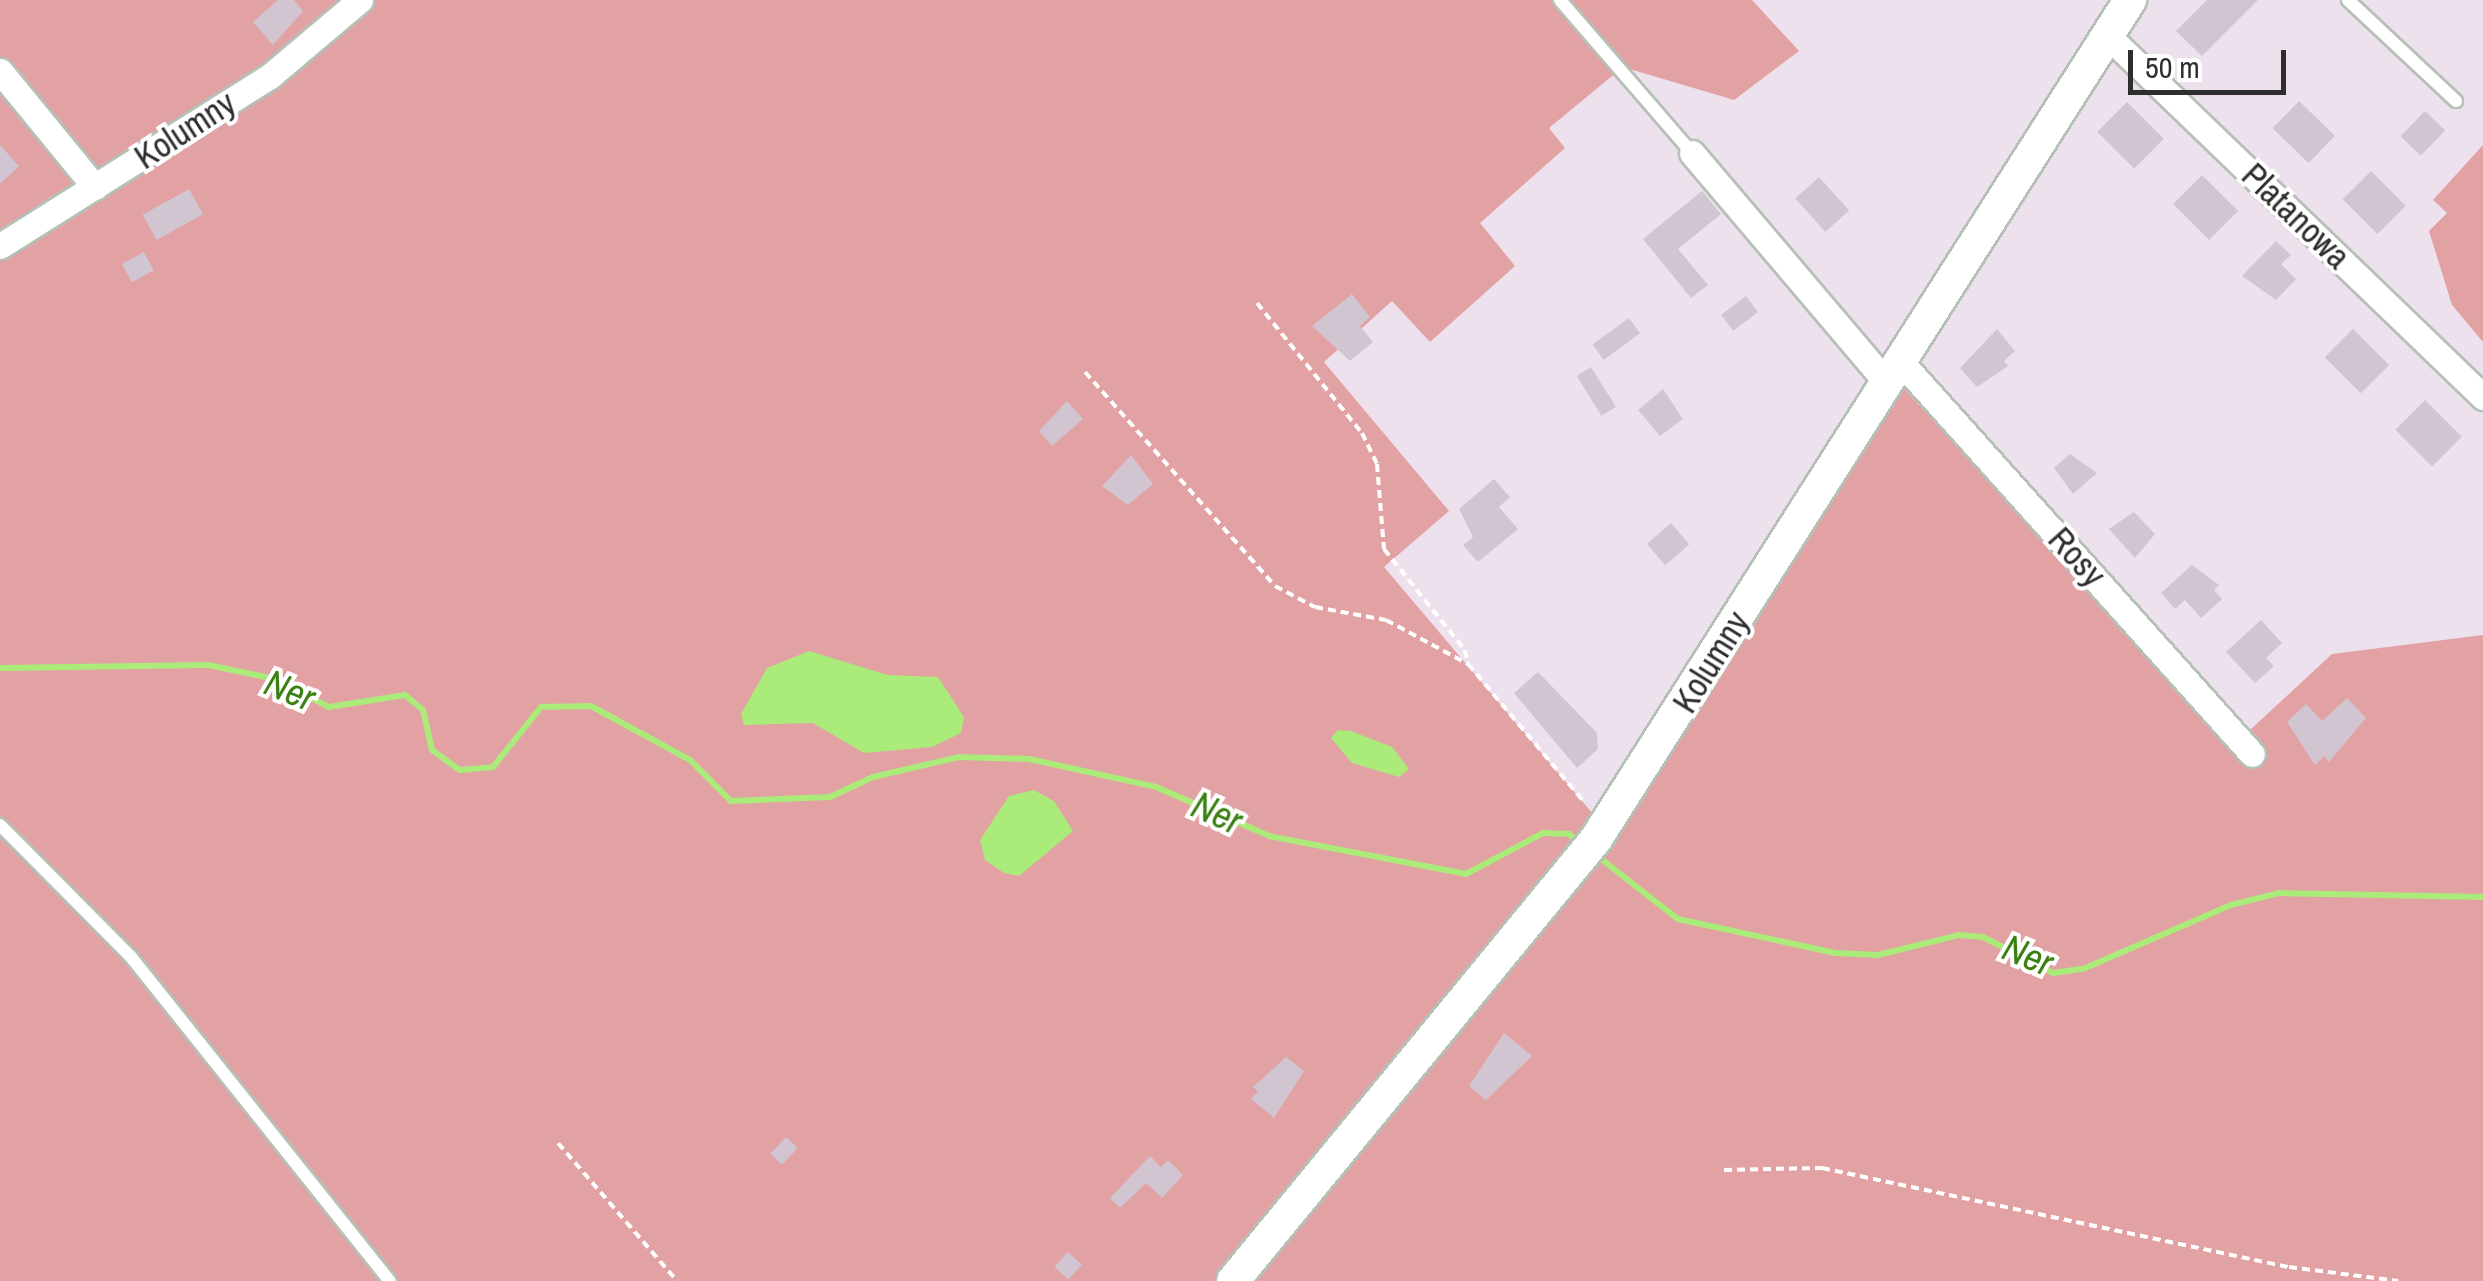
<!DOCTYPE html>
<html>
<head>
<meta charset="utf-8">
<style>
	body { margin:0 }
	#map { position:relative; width:2483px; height:1281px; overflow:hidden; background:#ede1ee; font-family:"Archivo Narrow",sans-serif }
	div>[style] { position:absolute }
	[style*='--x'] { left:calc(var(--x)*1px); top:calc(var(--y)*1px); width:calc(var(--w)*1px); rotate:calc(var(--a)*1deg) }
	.green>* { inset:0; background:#e2a1a3 }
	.water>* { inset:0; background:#abeb79 }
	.stream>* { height:6px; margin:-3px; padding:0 3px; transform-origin:3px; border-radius:3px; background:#abeb79 }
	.building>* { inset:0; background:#d0c5d1; transform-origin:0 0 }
	.path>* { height:4px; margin-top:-2px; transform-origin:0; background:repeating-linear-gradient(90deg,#fff 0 8px,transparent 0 13px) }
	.roads { filter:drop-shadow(2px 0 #b5c0b6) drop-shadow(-2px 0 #b5c0b6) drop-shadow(0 2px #b5c0b6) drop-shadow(0 -2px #b5c0b6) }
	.service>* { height:12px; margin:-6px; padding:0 6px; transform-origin:6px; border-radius:6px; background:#fff }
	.minor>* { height:25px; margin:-12.5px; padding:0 12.5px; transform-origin:12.5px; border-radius:12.5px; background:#fff }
	.tertiary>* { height:32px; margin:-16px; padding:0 16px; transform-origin:16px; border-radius:16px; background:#fff }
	span { translate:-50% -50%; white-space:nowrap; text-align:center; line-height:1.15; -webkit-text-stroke:8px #fff; paint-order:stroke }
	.street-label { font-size:35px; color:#2e2e2e }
	.water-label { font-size:38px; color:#3a8112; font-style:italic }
	.scale { position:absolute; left:2128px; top:50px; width:158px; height:45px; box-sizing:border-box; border:5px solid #2e2e2e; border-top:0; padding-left:12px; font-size:30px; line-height:35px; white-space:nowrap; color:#2e2e2e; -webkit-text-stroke:8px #fff; paint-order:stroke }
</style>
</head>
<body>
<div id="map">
	<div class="green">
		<div style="clip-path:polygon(0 0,1752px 0,1799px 51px,1734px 100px,1623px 67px,1549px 128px,1565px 148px,1480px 223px,1515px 266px,1430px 342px,1392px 301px,1324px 362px,1449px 511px,1384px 567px,1593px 814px,1694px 654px,1718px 682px,1898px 382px,2203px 716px,2249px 731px,2332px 654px,2483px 635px,2483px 1281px,0 1281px)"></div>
		<div style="clip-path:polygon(2483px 145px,2483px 342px,2452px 305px,2429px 231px,2447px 213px,2433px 200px)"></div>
	</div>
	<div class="water">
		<div style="clip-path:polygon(809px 651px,888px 675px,938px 677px,964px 717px,961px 733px,932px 747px,864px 753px,813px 723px,744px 725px,741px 714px,767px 668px)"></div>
		<div style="clip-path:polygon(1351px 731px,1392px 747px,1409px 769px,1399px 777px,1352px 763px,1331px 738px,1338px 730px)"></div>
		<div style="clip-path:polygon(1034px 790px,1054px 801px,1073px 831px,1019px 876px,1004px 873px,985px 860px,980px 840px,1009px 796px)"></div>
	</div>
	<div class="stream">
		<div style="--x:0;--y:668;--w:208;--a:-0.8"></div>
		<div style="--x:208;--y:665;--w:68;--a:11.8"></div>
		<div style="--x:275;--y:679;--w:61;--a:27.4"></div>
		<div style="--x:329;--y:707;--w:77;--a:-9"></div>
		<div style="--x:405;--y:695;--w:23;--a:40"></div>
		<div style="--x:423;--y:710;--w:41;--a:77.3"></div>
		<div style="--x:432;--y:750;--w:34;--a:36"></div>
		<div style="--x:460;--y:770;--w:33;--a:-5"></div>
		<div style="--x:493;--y:767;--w:77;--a:-51.3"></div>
		<div style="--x:541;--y:707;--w:50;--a:-1.1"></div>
		<div style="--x:591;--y:706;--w:113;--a:28.6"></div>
		<div style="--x:690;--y:760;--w:58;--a:45"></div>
		<div style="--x:731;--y:801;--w:99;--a:-2.3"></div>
		<div style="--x:830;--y:797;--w:47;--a:-24.9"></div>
		<div style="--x:873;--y:777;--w:88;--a:-13.1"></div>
		<div style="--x:959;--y:757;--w:70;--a:1.6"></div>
		<div style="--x:1029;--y:759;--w:130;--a:12.4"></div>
		<div style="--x:1156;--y:787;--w:123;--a:23.4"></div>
		<div style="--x:1269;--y:836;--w:201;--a:10.9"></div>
		<div style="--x:1466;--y:874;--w:87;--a:-28"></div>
		<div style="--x:1543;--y:833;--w:26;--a:2"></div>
		<div style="--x:1569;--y:834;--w:11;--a:38"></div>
		<div style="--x:1596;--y:855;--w:104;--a:38"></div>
		<div style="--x:1678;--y:919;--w:161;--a:12.2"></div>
		<div style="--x:1835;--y:953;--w:43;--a:2.7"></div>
		<div style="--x:1878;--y:955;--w:83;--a:-13.9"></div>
		<div style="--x:1959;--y:935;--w:24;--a:5"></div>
		<div style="--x:1983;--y:937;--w:79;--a:27.2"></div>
		<div style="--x:2053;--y:973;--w:30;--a:-8"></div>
		<div style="--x:2083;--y:969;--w:161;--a:-23.4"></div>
		<div style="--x:2231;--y:905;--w:49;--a:-14"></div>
		<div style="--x:2279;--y:893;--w:204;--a:1.1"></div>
	</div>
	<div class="building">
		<div style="clip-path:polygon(278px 0,294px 0,303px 11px,273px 45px,253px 22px)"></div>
		<div style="clip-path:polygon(2207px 0,2258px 0,2202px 56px,2176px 31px)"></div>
		<div style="left:2299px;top:101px;width:50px;height:38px;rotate:44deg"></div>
		<div style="left:2127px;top:102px;width:52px;height:42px;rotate:45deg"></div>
		<div style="left:2425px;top:111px;width:28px;height:35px;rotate:44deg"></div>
		<div style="clip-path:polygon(0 145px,19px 166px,0 184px)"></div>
		<div style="left:2371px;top:171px;width:49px;height:40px;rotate:45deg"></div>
		<div style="left:2202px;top:175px;width:51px;height:41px;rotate:45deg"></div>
		<div style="left:1819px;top:177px;width:45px;height:32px;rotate:48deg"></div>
		<div style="left:189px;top:189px;width:29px;height:53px;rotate:61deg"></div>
		<div style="clip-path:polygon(1702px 191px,1721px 214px,1678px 249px,1708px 285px,1691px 298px,1643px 239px)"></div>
		<div style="clip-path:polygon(2276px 241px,2291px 255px,2281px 264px,2296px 279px,2276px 300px,2242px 276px)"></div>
		<div style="left:144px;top:252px;width:21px;height:25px;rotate:62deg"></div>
		<div style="clip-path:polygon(1352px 294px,1370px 317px,1360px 326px,1373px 342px,1350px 361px,1312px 326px)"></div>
		<div style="left:1746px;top:296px;width:20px;height:31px;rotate:53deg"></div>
		<div style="left:1629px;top:318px;width:19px;height:45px;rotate:54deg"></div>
		<div style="clip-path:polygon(1997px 329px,2015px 351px,2004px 361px,2008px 366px,1977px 387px,1960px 368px)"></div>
		<div style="left:2353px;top:329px;width:51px;height:40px;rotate:45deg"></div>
		<div style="left:1591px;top:367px;width:47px;height:17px;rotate:58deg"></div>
		<div style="clip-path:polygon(1663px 389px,1683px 419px,1660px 436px,1638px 410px)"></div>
		<div style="left:2425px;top:400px;width:52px;height:42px;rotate:45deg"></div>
		<div style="clip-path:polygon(1067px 401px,1083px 419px,1052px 446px,1039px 431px)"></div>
		<div style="clip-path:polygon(2070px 454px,2097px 473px,2073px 494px,2054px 468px)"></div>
		<div style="clip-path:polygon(1131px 455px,1153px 484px,1128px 505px,1102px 486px)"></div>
		<div style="clip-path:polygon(1494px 479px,1510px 497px,1499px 507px,1518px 529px,1478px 562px,1463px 545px,1473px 537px,1459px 509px)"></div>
		<div style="clip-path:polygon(2134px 512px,2155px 534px,2135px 558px,2109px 529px)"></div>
		<div style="left:1671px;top:523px;width:28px;height:32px;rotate:49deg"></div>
		<div style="clip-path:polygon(2192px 565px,2219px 585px,2214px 590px,2222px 599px,2201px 618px,2185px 600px,2175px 609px,2161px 593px)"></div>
		<div style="clip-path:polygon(2261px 620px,2282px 643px,2266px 658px,2274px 666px,2255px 683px,2226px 652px)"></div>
		<div style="clip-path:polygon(1538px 672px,1597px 733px,1598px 749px,1577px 768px,1514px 693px)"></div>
		<div style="clip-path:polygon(2347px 698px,2366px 718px,2329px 762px,2324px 756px,2315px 765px,2287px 722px,2306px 704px,2322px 721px)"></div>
		<div style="clip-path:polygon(1504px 1033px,1532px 1056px,1486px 1100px,1469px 1086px)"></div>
		<div style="clip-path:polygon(1286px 1057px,1304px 1071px,1274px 1118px,1251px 1099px,1258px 1091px,1253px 1087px)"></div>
		<div style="left:786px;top:1137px;width:16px;height:23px;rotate:43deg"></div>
		<div style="clip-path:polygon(1150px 1156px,1161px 1167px,1168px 1160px,1183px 1175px,1162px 1198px,1146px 1183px,1120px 1208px,1110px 1198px)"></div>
		<div style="left:1068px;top:1252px;width:19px;height:20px;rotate:43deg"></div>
	</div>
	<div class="path">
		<div style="--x:1257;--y:303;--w:167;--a:51.1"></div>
		<div style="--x:1362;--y:433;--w:34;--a:64"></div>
		<div style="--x:1377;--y:464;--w:85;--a:85.3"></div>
		<div style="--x:1384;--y:549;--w:129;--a:51.3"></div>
		<div style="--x:1465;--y:650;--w:14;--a:78"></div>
		<div style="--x:1085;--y:372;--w:286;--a:48.4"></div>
		<div style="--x:1275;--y:586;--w:45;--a:27.7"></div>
		<div style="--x:1315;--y:607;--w:72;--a:10.4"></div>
		<div style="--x:1386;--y:620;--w:93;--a:28.2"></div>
		<div style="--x:1468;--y:664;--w:182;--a:49.9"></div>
		<div style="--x:558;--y:1143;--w:182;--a:49.2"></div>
		<div style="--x:1724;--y:1170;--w:98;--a:-1.2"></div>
		<div style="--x:1822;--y:1168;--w:477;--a:12"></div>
		<div style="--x:2289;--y:1267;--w:110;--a:7.3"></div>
	</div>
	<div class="roads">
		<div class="service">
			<div style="--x:1560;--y:0;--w:202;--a:49.2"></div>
			<div style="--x:2348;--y:0;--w:148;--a:43.1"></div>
			<div style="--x:0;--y:825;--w:186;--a:45.2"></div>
			<div style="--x:131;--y:957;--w:415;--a:51.4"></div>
		</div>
		<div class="minor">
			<div style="--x:2108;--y:36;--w:521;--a:43.91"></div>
			<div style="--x:0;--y:71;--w:150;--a:50.7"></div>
			<div style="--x:1692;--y:153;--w:303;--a:49.7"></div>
			<div style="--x:0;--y:246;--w:319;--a:-32.2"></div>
			<div style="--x:270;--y:76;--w:118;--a:-40.2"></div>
			<div style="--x:1901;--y:362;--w:526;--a:48.16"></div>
		</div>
		<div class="tertiary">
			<div style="--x:1233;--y:1281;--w:572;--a:-50.6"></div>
			<div style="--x:1596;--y:839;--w:995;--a:-57.52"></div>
		</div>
	</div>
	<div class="street-label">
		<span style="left:185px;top:130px;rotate:-33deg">Kolumny</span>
		<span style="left:2296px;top:216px;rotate:44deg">Platanowa</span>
		<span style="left:2077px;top:557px;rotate:48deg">Rosy</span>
		<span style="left:1711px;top:662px;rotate:-58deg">Kolumny</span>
	</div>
	<div class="water-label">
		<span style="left:290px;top:690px;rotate:22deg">Ner</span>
		<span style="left:1217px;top:813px;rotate:24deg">Ner</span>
		<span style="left:2028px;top:955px;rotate:22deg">Ner</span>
	</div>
	<div class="scale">50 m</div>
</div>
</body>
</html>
